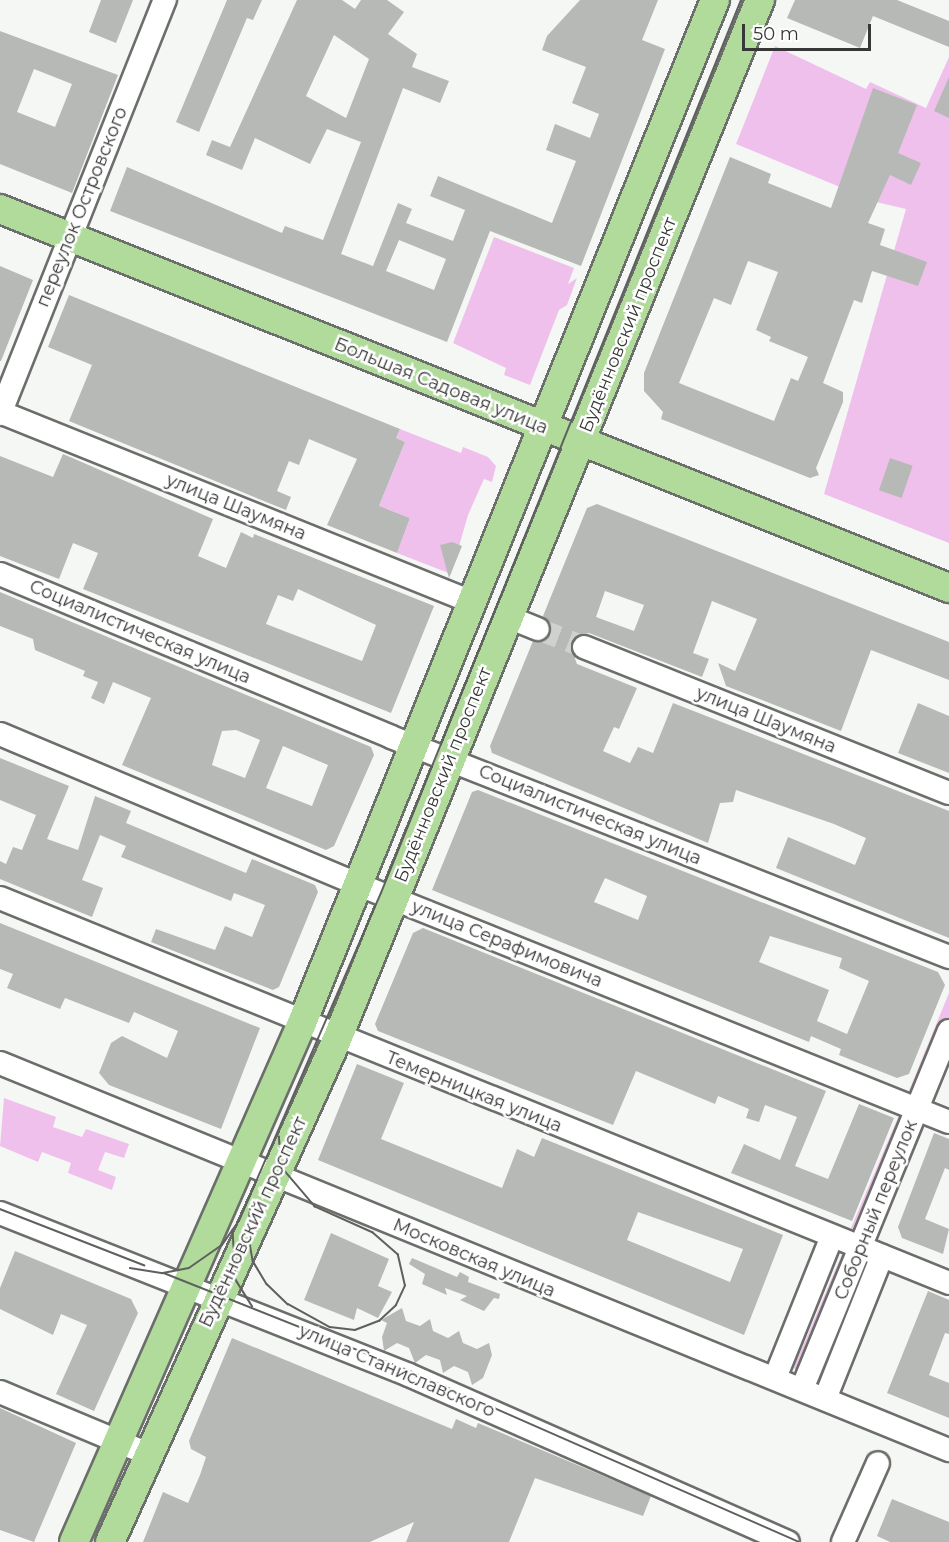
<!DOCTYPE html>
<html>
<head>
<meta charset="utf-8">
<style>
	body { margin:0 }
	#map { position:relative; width:949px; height:1542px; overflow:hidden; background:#f5f7f4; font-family:Montserrat,sans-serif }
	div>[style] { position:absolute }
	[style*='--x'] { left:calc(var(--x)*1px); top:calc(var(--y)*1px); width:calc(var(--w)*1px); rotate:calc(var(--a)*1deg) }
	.green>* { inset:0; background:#f0c0ed; transform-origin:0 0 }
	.building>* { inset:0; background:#b7b9b6; transform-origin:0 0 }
	.minor-tunnel>* { height:22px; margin-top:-11px; transform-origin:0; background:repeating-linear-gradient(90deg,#cfd1ce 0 22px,transparent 0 33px) }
	.roads { filter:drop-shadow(2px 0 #6c6e6b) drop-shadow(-2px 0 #6c6e6b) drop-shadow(0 2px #6c6e6b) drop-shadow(0 -2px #6c6e6b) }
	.minor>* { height:22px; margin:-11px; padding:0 11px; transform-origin:11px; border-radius:11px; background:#fff }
	.major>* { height:28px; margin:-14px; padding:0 14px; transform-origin:14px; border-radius:14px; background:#b0db9b }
	.tram>* { height:1.5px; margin:-0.75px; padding:0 0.75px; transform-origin:0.75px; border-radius:0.75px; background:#5e605e }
	span { translate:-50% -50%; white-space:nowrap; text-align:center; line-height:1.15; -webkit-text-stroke:5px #fff; paint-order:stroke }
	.street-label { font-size:18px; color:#363736 }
	.scale { position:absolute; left:742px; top:24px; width:129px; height:27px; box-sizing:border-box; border:3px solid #363736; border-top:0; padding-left:8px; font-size:18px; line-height:21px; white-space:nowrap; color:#363736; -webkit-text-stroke:4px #fff; paint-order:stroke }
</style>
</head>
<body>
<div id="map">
	<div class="green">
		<div style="clip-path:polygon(775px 46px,866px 89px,870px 82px,926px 108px,949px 57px,949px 543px,824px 494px,906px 209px,876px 202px,736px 144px)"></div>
		<div style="clip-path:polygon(494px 237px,574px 268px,568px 284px,577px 278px,567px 305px,559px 310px,530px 385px,504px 375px,506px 368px,453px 343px)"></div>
		<div style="clip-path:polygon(400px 429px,461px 453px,463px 447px,488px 457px,496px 466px,492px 482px,484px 479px,468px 515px,451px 574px,397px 553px,410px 518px,387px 509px,374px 544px,357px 537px,369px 531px,405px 442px,396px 438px)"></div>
		<div style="clip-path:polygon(949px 993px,949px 1065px,934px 1102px,908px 1093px)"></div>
		<div style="clip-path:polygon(4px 1098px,56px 1117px,53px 1127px,82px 1137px,86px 1129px,129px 1144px,124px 1158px,105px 1152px,98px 1170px,116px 1177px,112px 1190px,68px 1173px,71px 1163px,42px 1152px,38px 1162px,0 1146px)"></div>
		<div style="left:899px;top:1115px;width:28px;height:123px;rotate:23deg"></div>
		<div style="left:842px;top:1254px;width:30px;height:124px;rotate:23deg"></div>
	</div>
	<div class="building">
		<div style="clip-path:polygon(101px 0,133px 0,116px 43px,89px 32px)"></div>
		<div style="clip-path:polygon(227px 0,262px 0,253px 20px,247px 18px,199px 132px,176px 122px)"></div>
		<div style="clip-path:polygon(evenodd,297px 0,342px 0,355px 9px,361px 0,387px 0,404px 12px,388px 34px,417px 54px,412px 67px,449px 81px,440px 103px,403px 88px,341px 254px,373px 266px,398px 203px,412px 209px,406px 223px,453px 241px,465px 210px,430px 196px,438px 176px,552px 223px,576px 161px,546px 150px,555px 124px,590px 138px,599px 114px,572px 103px,586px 67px,542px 50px,547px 36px,580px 0,658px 0,642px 40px,665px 49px,581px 266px,490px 231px,447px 342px,110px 211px,127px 167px,282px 233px,285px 226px,323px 240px,361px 142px,327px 129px,310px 164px,255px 138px,242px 170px,206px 155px,212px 140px,230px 147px,297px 0,334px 35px,369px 59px,346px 118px,306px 96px,334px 35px,297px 0,399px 240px,446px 259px,434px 290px,386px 271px,399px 240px)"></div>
		<div style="clip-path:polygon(795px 0,897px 0,949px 21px,949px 47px,873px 16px,860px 48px,787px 18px)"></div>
		<div style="clip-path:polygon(evenodd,0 31px,118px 75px,72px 193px,0 164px,0 31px,34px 69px,72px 84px,55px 127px,17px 112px,34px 69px)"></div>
		<div style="clip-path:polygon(949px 77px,949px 118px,934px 111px)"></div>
		<div style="clip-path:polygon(evenodd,873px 88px,917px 105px,898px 153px,921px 163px,911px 185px,890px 175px,868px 223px,885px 229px,880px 245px,927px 262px,918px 286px,872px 271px,862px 303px,854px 300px,823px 383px,843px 392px,843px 402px,816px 468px,819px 475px,810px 478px,661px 419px,663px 412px,644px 391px,644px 373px,730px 157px,771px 174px,768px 183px,831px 208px,873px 88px,748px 261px,778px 272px,756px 330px,771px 337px,769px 341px,808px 357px,798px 381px,791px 378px,774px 421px,679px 383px,714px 298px,731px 305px,748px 261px)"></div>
		<div style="clip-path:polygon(0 266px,33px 280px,1px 361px,0 361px)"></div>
		<div style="clip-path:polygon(69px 295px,400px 429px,396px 438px,405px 442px,379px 506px,410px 518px,397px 553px,327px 525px,357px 459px,309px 439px,299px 465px,289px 461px,277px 491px,291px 497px,286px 510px,69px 421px,92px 365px,48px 347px)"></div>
		<div style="clip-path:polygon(evenodd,63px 454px,213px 519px,198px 556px,226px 568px,241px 532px,253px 538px,254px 534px,434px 606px,391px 713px,83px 589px,98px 553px,73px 543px,59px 579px,0 556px,0 456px,53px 477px,63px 454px,298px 589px,376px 625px,362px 661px,266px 624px,278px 595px,293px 601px,298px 589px)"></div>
		<div style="left:890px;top:458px;width:24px;height:34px;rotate:19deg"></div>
		<div style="clip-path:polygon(evenodd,597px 504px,949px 642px,949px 680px,871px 650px,841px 731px,726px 686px,718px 663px,735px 671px,757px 619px,712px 601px,693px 653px,709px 659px,702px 677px,589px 633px,575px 637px,571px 648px,577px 664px,637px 688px,619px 729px,614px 727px,603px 751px,630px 763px,638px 747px,653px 753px,673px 703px,949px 811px,949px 938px,776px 868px,788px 837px,855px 865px,866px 838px,834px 824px,736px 790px,733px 802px,720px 803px,708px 843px,492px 753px,490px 746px,533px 641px,540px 642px,550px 635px,551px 627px,543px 616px,587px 508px,597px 504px,605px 591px,644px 605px,634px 631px,596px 617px,605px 591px)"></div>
		<div style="clip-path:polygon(452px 542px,462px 546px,449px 578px,440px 545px)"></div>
		<div style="clip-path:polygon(evenodd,0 592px,371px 747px,374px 755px,334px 846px,326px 850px,122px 765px,151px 698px,113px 682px,104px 704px,91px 698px,98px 682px,83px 676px,85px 671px,35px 650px,33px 639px,0 626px,0 592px,236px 730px,260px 740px,245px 778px,212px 765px,222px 731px,236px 730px,0 592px,283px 746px,328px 765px,312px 806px,266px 788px,283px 746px)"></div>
		<div style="clip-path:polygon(918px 703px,949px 716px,949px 773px,898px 753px)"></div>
		<div style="clip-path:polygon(0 758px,69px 786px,47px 839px,78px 850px,95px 796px,131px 811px,126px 823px,246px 873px,252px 859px,315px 885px,318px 892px,279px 987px,273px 990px,151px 942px,156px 929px,215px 950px,225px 926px,252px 937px,265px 905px,234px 893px,231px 901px,121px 857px,126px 846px,100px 835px,82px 880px,103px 888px,92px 917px,0 879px,0 861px,6px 864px,13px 847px,22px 850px,36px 815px,0 800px)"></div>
		<div style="clip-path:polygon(evenodd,478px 790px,938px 972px,945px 985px,909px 1074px,897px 1078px,839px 1055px,841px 1049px,811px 1036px,809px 1042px,432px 890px,472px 792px,478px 790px,605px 878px,647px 896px,638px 920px,594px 902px,605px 878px,478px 790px,770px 936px,842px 958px,839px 968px,869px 981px,847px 1034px,817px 1021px,829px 990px,759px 962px,770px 936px)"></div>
		<div style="clip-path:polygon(0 923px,260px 1028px,221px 1129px,109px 1085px,99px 1073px,111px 1043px,122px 1036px,167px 1058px,178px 1031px,134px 1012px,129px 1023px,65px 998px,60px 1009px,7px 988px,13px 974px,0 969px)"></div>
		<div style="clip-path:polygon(423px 928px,826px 1091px,795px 1166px,828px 1179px,859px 1104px,894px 1118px,852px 1221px,731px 1173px,744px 1144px,780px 1160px,797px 1117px,765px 1105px,759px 1122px,746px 1118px,749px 1109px,718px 1096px,715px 1104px,636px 1071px,613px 1125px,378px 1031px,375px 1024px,413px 933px)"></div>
		<div style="clip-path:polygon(evenodd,357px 1064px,404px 1083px,381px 1139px,502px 1188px,517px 1149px,534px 1157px,542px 1138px,783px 1235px,744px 1335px,318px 1160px,357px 1064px,638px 1212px,743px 1249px,730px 1282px,627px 1240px,638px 1212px)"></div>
		<div style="clip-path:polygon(934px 1133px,949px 1139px,949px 1170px,945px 1168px,925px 1219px,949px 1229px,943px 1254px,902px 1238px,898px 1227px)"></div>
		<div style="clip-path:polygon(331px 1233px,389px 1259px,378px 1286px,392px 1292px,378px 1318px,357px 1308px,354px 1320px,304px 1300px)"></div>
		<div style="clip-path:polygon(15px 1251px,131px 1299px,138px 1313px,94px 1411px,56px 1394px,87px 1325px,61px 1314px,53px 1335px,0 1309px,0 1288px)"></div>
		<div style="clip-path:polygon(412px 1258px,457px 1277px,460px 1272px,469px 1277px,468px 1282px,500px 1294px,499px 1299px,494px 1298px,484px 1311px,460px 1300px,467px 1296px,445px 1288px,447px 1295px,422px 1284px,425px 1274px,409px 1264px)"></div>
		<div style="clip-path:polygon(928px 1291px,949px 1300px,949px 1334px,945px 1333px,929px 1375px,949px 1383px,949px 1418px,887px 1393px)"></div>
		<div style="clip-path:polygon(402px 1308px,406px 1321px,420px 1326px,430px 1319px,433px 1331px,448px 1338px,459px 1331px,463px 1343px,477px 1349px,489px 1343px,492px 1355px,483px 1378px,472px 1385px,468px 1372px,454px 1366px,443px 1373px,440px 1360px,426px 1355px,415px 1363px,409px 1348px,397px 1343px,384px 1351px,382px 1337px,387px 1323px,381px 1320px)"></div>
		<div style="clip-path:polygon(232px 1338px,452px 1429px,456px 1419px,476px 1428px,478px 1423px,651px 1496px,643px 1516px,535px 1478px,509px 1542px,406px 1542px,414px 1522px,370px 1542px,143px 1542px,163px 1492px,188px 1503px,200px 1475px,206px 1457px,191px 1449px,189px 1441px)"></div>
		<div style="clip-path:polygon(0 1408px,76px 1443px,34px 1542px,0 1530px)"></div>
		<div style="clip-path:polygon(892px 1499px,949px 1522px,949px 1542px,890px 1542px,877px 1536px)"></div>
	</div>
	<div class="minor-tunnel">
		<div style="--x:538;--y:629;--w:49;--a:21.4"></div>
	</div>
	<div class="roads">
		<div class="minor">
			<div style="--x:0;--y:412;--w:509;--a:21.93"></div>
			<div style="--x:0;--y:414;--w:446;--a:-68.3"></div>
			<div style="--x:0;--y:574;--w:424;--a:22.6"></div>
			<div style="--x:391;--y:737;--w:600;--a:21.52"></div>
			<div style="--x:508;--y:617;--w:32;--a:22"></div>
			<div style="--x:584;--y:647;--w:393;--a:21.8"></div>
			<div style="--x:0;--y:734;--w:387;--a:22.8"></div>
			<div style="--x:357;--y:884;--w:638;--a:21.9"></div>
			<div style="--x:0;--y:898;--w:1024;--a:22.08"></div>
			<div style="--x:0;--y:1063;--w:1025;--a:22.19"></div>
			<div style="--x:0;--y:1213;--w:440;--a:21.6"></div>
			<div style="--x:409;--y:1375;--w:414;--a:23.8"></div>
			<div style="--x:775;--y:1378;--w:153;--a:-68.1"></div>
			<div style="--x:802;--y:1389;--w:387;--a:-67.7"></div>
			<div style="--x:0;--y:1392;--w:160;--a:22.7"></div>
			<div style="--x:825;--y:1399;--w:154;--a:-68.3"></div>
			<div style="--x:843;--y:1542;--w:86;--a:-66.1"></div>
		</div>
		<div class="major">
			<div style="--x:0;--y:209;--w:1022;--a:21.77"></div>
			<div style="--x:74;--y:1542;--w:567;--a:-66.28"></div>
			<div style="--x:302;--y:1023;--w:1103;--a:-68.02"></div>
			<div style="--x:110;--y:1542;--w:554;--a:-65.7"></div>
			<div style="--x:338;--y:1037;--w:1120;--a:-67.86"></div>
		</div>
	</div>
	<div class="tram">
		<div style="--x:251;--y:1204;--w:28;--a:96"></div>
		<div style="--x:248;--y:1232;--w:29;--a:80"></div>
		<div style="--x:253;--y:1261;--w:27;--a:59"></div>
		<div style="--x:267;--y:1284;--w:29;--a:44"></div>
		<div style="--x:288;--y:1304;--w:48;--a:28.7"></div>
		<div style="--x:330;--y:1327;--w:25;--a:7"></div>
		<div style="--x:355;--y:1330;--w:26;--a:-21"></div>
		<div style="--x:379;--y:1321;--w:23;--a:-43"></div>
		<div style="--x:396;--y:1305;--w:21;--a:-65"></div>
		<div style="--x:405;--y:1286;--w:32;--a:-103"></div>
		<div style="--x:398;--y:1255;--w:33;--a:-139"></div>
		<div style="--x:373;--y:1233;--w:64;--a:-155.9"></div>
		<div style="--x:315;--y:1207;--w:52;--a:-130.4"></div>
		<div style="--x:281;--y:1167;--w:30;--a:-94"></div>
		<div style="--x:0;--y:1209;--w:155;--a:21.3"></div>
		<div style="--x:233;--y:1230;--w:50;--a:86.6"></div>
		<div style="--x:236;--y:1280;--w:31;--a:58"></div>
		<div style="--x:130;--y:1268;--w:33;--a:9"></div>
		<div style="--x:163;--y:1273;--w:26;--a:-11"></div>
		<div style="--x:189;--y:1268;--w:40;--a:-34.9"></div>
		<div style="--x:222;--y:1245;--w:29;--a:-55"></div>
		<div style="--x:239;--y:1221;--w:357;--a:-66.6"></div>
		<div style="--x:381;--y:893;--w:963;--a:-68.04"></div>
		<div style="--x:164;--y:1273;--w:265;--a:21.7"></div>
		<div style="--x:410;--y:1371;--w:425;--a:23.7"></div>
	</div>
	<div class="street-label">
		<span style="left:82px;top:207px;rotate:-68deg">переулок Островского</span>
		<span style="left:628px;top:325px;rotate:-68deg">Будённовский проспект</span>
		<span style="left:441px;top:386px;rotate:22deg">Большая Садовая улица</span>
		<span style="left:236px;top:507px;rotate:22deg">улица Шаумяна</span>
		<span style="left:140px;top:632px;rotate:23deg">Социалистическая улица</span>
		<span style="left:766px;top:720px;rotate:22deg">улица Шаумяна</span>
		<span style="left:443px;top:775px;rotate:-68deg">Будённовский проспект</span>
		<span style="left:590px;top:815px;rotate:22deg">Социалистическая улица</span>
		<span style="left:507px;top:944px;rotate:22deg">улица Серафимовича</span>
		<span style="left:474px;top:1092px;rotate:22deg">Темерницкая улица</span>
		<span style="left:876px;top:1210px;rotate:-68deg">Соборный переулок</span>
		<span style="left:253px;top:1222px;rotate:-65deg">Будённовский проспект</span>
		<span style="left:474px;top:1258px;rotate:23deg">Московская улица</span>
		<span style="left:397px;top:1371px;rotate:23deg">улица Станиславского</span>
	</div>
	<div class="scale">50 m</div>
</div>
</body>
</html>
